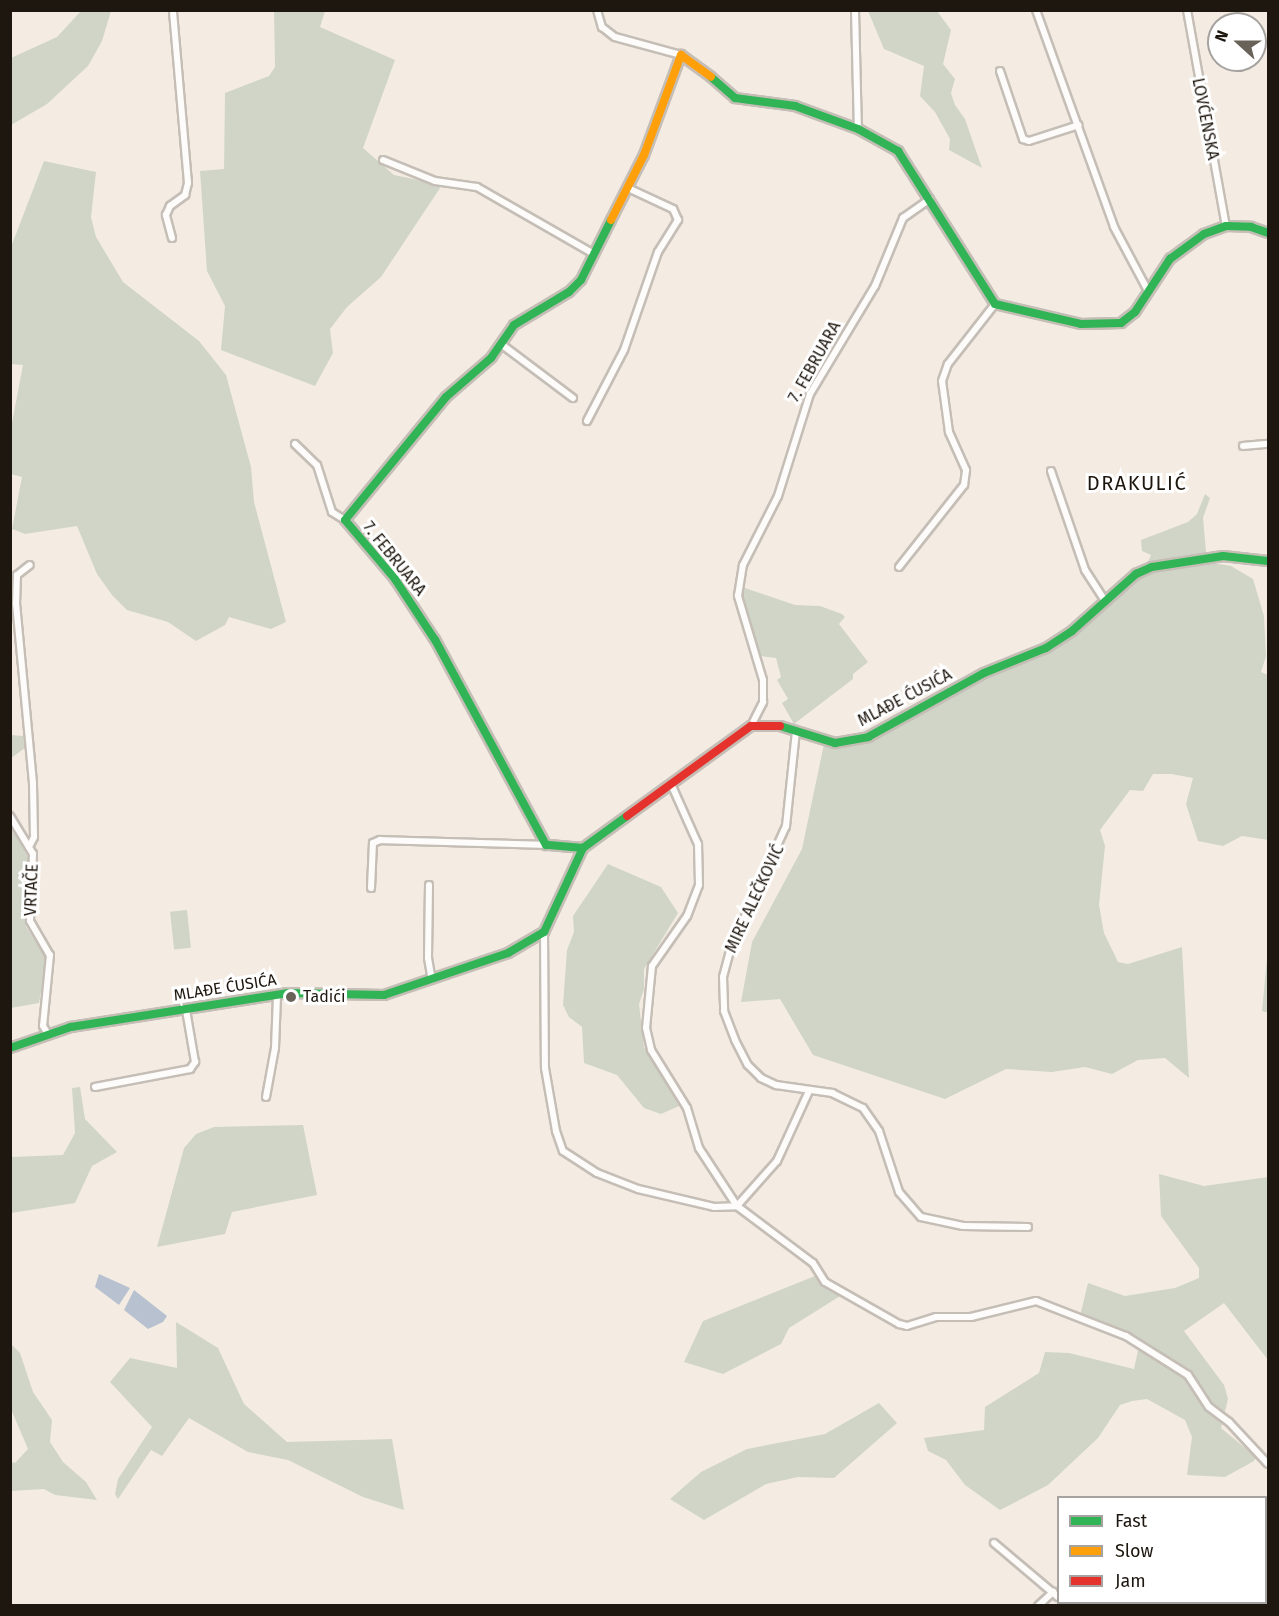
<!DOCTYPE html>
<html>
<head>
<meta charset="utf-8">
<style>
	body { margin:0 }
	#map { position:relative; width:1279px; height:1616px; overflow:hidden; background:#f4ece3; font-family:"Fira Sans",sans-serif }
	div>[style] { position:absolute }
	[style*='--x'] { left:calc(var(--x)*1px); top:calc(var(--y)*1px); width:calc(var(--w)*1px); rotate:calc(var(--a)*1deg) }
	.green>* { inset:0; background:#d0d5c8; transform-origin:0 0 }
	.water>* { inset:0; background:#b7c1d0 }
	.roads { filter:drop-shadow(2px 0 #c5beb6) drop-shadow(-2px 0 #c5beb6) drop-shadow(0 2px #c5beb6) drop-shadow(0 -2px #c5beb6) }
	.street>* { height:6px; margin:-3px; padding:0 3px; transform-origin:3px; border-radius:3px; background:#fdfcfb }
	.fast>* { height:8px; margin:-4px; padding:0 4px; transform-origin:4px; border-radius:4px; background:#30b455 }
	.slow>* { height:8px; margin:-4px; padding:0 4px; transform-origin:4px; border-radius:4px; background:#ff9f0a }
	.jam>* { height:8px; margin:-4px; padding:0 4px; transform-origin:4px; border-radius:4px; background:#e5322d }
	.dots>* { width:16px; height:16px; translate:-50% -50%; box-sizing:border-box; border:3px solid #fff; border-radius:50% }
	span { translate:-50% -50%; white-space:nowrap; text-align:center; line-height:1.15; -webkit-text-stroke:6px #fff; paint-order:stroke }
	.street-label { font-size:16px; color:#1e170f }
	.poi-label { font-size:16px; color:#1e170f }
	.left { translate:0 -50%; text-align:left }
	.quarter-label { font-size:20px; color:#1e170f; letter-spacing:1.5px }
	.frame { position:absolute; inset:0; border:12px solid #1e170f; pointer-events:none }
	.legend { position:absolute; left:1057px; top:1496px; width:210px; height:108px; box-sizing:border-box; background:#fff; border:2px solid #a5a29f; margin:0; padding:8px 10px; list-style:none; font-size:18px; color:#1e170f }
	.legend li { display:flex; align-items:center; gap:12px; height:30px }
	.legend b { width:30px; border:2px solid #a5a29f }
	.north { position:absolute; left:1207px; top:12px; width:60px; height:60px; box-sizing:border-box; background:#fff; border:2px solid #a5a29f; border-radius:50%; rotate:291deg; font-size:16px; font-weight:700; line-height:24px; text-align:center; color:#1e170f }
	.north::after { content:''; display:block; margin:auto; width:21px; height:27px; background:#696259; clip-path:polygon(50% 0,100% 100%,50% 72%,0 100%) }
</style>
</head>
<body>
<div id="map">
	<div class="green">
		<div style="clip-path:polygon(81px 11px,111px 11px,102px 41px,88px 66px,47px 104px,11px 125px,11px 58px,57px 37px)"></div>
		<div style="clip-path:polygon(274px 11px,325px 11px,320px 27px,395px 60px,363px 148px,394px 175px,442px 185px,381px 277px,347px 307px,330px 329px,333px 353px,315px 386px,221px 350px,225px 306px,207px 271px,200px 171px,224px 169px,225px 93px,269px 76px,275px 67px)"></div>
		<div style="clip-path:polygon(868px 11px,937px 11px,951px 30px,943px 64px,955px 79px,951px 93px,955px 105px,965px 119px,982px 168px,949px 150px,950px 139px,935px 112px,920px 96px,924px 66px,884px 49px)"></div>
		<div style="clip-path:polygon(44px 161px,96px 172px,91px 217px,96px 237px,123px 282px,199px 341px,226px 375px,251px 467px,254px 502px,286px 622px,271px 629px,229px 617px,225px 625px,196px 641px,168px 622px,127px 610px,112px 595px,97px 574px,77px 526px,25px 534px,12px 529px,22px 477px,11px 474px,11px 428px,23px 365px,11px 364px,11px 247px)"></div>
		<div style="clip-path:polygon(1205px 494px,1210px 498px,1203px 518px,1207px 562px,1231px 566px,1253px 579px,1264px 616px,1266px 656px,1261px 672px,1268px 675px,1268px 840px,1242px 836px,1223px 846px,1198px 841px,1186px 804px,1193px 778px,1171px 774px,1153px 774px,1143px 791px,1130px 790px,1100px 830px,1105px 846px,1099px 905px,1104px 933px,1118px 962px,1128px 964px,1182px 947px,1189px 1078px,1165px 1058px,1138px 1060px,1112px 1074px,1085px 1067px,1052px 1072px,1006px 1069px,945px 1099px,813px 1055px,780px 999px,741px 1002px,752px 942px,802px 849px,824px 744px,860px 737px,1082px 622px,1144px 571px,1151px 555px,1142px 551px,1141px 540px,1188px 522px,1197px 514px)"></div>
		<div style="clip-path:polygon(745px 588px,795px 605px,820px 606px,842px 614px,845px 617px,839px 624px,868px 662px,853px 674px,853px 679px,794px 724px,782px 703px,788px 699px,777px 680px,781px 677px,776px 658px,760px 656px,745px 611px,741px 592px)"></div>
		<div style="clip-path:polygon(11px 735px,23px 736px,25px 748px,11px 758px)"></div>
		<div style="clip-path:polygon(10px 826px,29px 859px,25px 925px,47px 960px,39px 1003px,11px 1008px)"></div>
		<div style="clip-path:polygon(608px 864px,661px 887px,678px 913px,644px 969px,644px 989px,639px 1004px,644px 1047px,679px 1106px,661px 1114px,644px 1108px,617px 1075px,584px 1063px,582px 1027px,569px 1017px,563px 1005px,567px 950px,574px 932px,573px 916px)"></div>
		<div style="left:187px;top:910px;width:38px;height:17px;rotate:84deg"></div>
		<div style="clip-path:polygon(1268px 947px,1268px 1013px,1262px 1011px)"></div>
		<div style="clip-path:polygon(80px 1087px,85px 1119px,117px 1152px,92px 1166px,75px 1203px,11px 1213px,11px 1157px,63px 1155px,75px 1133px,72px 1088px)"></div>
		<div style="clip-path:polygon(303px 1125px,317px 1195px,232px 1212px,225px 1234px,157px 1247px,184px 1148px,196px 1134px,214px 1127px)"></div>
		<div style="clip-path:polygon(1159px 1174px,1204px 1186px,1268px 1177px,1268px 1360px,1224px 1303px,1184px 1331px,1224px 1385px,1228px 1399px,1221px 1428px,1256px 1457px,1254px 1461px,1225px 1477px,1187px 1475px,1192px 1437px,1185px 1420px,1147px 1399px,1132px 1401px,1120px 1405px,1098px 1438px,1048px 1485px,1000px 1510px,965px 1485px,946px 1460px,928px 1451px,924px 1438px,984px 1430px,985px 1407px,1039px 1373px,1045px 1352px,1069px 1353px,1134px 1369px,1139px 1346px,1080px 1316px,1088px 1283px,1125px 1296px,1175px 1288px,1199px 1278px,1199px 1268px,1161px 1216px)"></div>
		<div style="clip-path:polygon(815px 1276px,845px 1293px,789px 1328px,781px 1344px,723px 1374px,684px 1362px,703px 1321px)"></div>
		<div style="clip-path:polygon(176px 1322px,218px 1348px,244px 1404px,287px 1442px,392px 1439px,404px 1510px,363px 1497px,288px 1460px,248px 1452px,189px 1418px,162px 1456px,151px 1450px,118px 1499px,115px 1494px,118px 1479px,152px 1427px,110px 1382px,130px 1358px,177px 1368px)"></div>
		<div style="clip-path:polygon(11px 1344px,20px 1353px,33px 1392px,52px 1420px,50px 1442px,63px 1462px,86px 1482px,97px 1500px,55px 1495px,44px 1489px,11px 1491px,11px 1462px,15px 1463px,28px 1449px,11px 1409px)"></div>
		<div style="clip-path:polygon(879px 1403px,897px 1423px,834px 1478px,798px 1477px,766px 1484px,704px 1520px,670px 1499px,701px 1472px,747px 1449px,825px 1434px)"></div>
	</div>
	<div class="water">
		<div style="clip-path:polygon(99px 1274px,130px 1288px,119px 1305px,95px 1287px)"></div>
		<div style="clip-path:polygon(134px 1290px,167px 1316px,163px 1322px,148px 1329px,124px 1310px)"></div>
	</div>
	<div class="roads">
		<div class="street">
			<div style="--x:597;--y:10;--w:18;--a:74"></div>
			<div style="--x:602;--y:27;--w:16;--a:38"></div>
			<div style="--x:615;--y:37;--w:68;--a:15.3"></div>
			<div style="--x:855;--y:10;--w:119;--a:88.6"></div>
			<div style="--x:1036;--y:10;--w:231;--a:70.2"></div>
			<div style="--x:1114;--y:227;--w:70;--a:62"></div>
			<div style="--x:1187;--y:10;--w:219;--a:79.8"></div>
			<div style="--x:1000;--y:71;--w:72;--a:71.3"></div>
			<div style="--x:1023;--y:139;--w:6;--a:18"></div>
			<div style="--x:1029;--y:141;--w:52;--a:-17.7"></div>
			<div style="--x:383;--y:160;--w:56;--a:22"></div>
			<div style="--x:435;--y:181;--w:42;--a:8.1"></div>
			<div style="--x:477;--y:187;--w:135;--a:29.8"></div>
			<div style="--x:172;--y:238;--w:24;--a:-105"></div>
			<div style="--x:166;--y:215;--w:10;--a:-66"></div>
			<div style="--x:170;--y:206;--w:19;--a:-36"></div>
			<div style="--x:185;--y:195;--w:12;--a:-76"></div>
			<div style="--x:188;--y:183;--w:174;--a:-95"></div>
			<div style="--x:501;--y:344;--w:90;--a:36.9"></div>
			<div style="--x:587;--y:421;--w:80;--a:-62.5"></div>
			<div style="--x:624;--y:350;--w:104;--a:-70.9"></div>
			<div style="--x:658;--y:252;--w:38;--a:-58"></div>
			<div style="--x:678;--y:220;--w:12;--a:-114"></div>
			<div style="--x:673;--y:209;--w:50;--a:-155"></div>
			<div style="--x:295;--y:444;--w:30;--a:44"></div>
			<div style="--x:317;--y:465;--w:49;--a:72.3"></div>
			<div style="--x:332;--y:512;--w:15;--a:32"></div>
			<div style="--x:1243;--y:446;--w:25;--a:-5"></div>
			<div style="--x:1051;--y:471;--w:105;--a:71"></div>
			<div style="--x:1085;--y:570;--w:37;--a:57"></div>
			<div style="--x:899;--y:567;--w:105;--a:-51.6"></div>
			<div style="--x:964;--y:485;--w:15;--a:-82"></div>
			<div style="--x:966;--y:470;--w:42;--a:-114.1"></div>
			<div style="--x:949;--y:432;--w:51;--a:-97.8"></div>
			<div style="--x:942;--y:381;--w:18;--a:-71"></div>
			<div style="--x:948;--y:364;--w:76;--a:-51.9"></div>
			<div style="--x:751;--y:726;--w:27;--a:-63"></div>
			<div style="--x:763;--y:702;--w:22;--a:-90"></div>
			<div style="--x:763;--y:680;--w:88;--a:-106.6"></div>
			<div style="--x:738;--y:596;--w:31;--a:-81"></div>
			<div style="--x:743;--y:565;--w:77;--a:-63.1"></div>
			<div style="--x:778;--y:496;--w:107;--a:-72.6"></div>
			<div style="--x:810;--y:394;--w:126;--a:-59"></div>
			<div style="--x:875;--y:286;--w:74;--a:-67.6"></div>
			<div style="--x:903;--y:218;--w:33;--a:-35"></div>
			<div style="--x:796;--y:731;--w:96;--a:96"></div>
			<div style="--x:786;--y:826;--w:133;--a:114.4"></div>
			<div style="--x:731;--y:947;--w:31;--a:105"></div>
			<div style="--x:723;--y:977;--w:34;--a:88"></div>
			<div style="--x:724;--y:1011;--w:31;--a:69"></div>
			<div style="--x:735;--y:1040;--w:28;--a:63"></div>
			<div style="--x:748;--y:1065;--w:18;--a:45"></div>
			<div style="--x:761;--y:1078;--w:17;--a:25"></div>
			<div style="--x:776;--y:1085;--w:57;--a:8.1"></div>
			<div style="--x:832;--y:1093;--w:34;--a:26"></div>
			<div style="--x:863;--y:1108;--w:28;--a:55"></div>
			<div style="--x:879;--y:1131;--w:64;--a:71.8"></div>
			<div style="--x:899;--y:1192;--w:33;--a:49"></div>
			<div style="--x:921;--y:1217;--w:43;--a:12.1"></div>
			<div style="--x:963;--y:1226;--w:65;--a:0.9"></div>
			<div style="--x:672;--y:786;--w:64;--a:65.9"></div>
			<div style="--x:698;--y:844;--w:41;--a:88.6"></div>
			<div style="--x:699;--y:885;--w:33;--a:111"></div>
			<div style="--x:687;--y:916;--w:61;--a:125"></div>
			<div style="--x:652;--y:966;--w:62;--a:95.5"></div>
			<div style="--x:646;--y:1028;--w:23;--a:77"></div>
			<div style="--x:651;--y:1050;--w:68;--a:58.2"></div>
			<div style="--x:687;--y:1108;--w:42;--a:73.3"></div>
			<div style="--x:699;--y:1148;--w:69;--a:56.8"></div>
			<div style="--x:737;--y:1206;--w:95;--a:36.9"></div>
			<div style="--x:813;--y:1263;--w:22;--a:58"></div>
			<div style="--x:825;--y:1282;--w:85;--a:29.6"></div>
			<div style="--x:899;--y:1324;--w:8;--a:14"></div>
			<div style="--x:907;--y:1326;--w:30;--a:-17"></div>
			<div style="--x:936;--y:1317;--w:35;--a:0"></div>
			<div style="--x:971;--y:1317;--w:67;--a:-13.8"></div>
			<div style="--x:1036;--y:1301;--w:97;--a:21.3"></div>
			<div style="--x:1126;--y:1336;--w:73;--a:32.2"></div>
			<div style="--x:1188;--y:1375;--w:38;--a:57"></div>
			<div style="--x:1209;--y:1407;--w:25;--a:37"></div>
			<div style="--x:1229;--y:1422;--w:57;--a:47.1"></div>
			<div style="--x:10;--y:816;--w:44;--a:58.8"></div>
			<div style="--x:33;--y:854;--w:67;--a:92.6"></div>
			<div style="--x:30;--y:921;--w:39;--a:60"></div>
			<div style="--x:50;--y:955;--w:71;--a:95.6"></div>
			<div style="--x:43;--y:1026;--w:9;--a:58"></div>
			<div style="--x:29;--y:847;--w:11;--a:-63"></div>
			<div style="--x:34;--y:837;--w:54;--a:-91.1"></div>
			<div style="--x:33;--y:783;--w:180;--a:-95.4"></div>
			<div style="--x:16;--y:604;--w:29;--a:-88"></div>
			<div style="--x:17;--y:575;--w:16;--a:-38"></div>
			<div style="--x:429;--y:885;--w:73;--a:90.8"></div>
			<div style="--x:428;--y:958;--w:22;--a:80"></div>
			<div style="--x:371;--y:888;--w:45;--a:-87.5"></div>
			<div style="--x:373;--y:843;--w:8;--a:-23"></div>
			<div style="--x:380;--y:840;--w:166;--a:1.7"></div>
			<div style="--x:544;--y:932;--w:136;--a:89.6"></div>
			<div style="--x:545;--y:1068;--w:64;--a:80.1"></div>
			<div style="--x:556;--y:1131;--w:21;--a:71"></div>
			<div style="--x:563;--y:1151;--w:40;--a:32.9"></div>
			<div style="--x:597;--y:1173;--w:44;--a:21.3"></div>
			<div style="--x:638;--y:1189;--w:78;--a:13.3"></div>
			<div style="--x:714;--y:1207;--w:23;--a:-2"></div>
			<div style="--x:95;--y:1087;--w:97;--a:-10.7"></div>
			<div style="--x:190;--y:1069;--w:9;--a:-54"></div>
			<div style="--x:195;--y:1062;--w:53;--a:-99.8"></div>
			<div style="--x:266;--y:1097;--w:50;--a:-79.6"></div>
			<div style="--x:275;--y:1048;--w:52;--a:-87.8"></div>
			<div style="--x:737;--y:1206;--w:60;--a:-48.4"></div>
			<div style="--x:777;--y:1161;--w:77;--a:-65.4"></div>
			<div style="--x:994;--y:1543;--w:84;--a:40.2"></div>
			<div style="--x:1266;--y:1594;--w:2;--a:-27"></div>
			<div style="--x:1065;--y:1602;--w:6;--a:45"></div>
			<div style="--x:1038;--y:1606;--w:21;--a:-43"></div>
			<div style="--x:1250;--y:1606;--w:4;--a:-76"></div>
		</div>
		<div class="fast">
			<div style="--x:711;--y:77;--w:32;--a:41"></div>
			<div style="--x:735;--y:98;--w:61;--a:7.6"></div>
			<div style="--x:795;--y:106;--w:67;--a:20.1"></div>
			<div style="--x:858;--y:129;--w:46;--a:28.8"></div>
			<div style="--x:898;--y:151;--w:181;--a:57.6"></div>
			<div style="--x:995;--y:304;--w:88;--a:13.1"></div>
			<div style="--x:1081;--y:324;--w:40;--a:-1.4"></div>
			<div style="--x:1121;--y:323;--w:18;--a:-38"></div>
			<div style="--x:1135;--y:312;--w:64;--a:-56.6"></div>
			<div style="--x:1170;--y:259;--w:42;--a:-36.3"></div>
			<div style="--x:1204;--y:234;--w:23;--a:-20"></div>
			<div style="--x:1226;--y:226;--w:25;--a:2"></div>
			<div style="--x:1251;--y:227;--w:18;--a:19"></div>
			<div style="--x:780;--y:726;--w:58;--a:17.2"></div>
			<div style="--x:835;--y:743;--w:34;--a:-10"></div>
			<div style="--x:868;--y:737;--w:132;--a:-28.9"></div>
			<div style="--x:984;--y:673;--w:67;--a:-22"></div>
			<div style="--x:1046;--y:648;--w:31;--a:-33"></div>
			<div style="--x:1072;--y:631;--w:86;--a:-41.7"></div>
			<div style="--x:1136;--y:574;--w:17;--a:-24"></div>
			<div style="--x:1152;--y:567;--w:72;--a:-8.8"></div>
			<div style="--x:1223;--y:556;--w:45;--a:6.3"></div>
			<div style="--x:583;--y:848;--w:37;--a:-175"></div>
			<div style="--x:546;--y:845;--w:233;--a:-118.4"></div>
			<div style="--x:435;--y:640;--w:73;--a:-123.3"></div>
			<div style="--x:395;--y:579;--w:77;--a:-130.3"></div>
			<div style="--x:345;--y:520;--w:159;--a:-50.6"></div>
			<div style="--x:446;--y:397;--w:60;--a:-40.9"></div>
			<div style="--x:491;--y:358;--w:40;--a:-55.1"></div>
			<div style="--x:514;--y:325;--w:64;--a:-31"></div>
			<div style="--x:569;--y:292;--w:17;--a:-45"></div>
			<div style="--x:581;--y:280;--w:67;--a:-63.4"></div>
			<div style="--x:10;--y:1048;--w:65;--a:-19"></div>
			<div style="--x:71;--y:1027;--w:220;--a:-8.9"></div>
			<div style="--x:288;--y:993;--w:96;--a:1.2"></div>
			<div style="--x:384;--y:995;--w:131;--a:-18.7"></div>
			<div style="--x:508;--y:953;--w:42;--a:-30.3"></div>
			<div style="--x:544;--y:932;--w:93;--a:-65.1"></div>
			<div style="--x:583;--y:848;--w:54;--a:-36"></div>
		</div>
		<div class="slow">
			<div style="--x:611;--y:220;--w:73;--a:-63.1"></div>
			<div style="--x:644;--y:155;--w:107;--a:-69.7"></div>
			<div style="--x:681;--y:55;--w:37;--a:36"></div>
		</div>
		<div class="jam">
			<div style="--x:627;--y:816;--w:153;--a:-36"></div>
			<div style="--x:751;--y:726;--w:29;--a:0"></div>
		</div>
	</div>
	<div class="dots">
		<div style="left:291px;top:997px;background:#696259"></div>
	</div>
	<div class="street-label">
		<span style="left:1205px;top:119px;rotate:79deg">LOVĆENSKA</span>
		<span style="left:815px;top:362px;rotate:-61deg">7. FEBRUARA</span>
		<span style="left:394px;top:559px;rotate:51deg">7. FEBRUARA</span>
		<span style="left:905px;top:698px;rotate:-28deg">MLAĐE ĆUSIĆA</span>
		<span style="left:32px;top:890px;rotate:-88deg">VRTAČE</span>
		<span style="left:755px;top:899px;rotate:-65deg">MIRE ALEČKOVIĆ</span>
		<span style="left:225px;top:988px;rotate:-9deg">MLAĐE ĆUSIĆA</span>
	</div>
	<div class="poi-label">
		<span class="left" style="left:303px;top:997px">Tadići</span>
	</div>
	<div class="quarter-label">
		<span style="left:1137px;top:483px">DRAKULIĆ</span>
	</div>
	<div class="frame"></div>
	<ul class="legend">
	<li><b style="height:8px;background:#30b455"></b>Fast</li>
	<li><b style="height:8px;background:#ff9f0a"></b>Slow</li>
	<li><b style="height:8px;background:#e5322d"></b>Jam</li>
	</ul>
	<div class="north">N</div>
</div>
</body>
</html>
